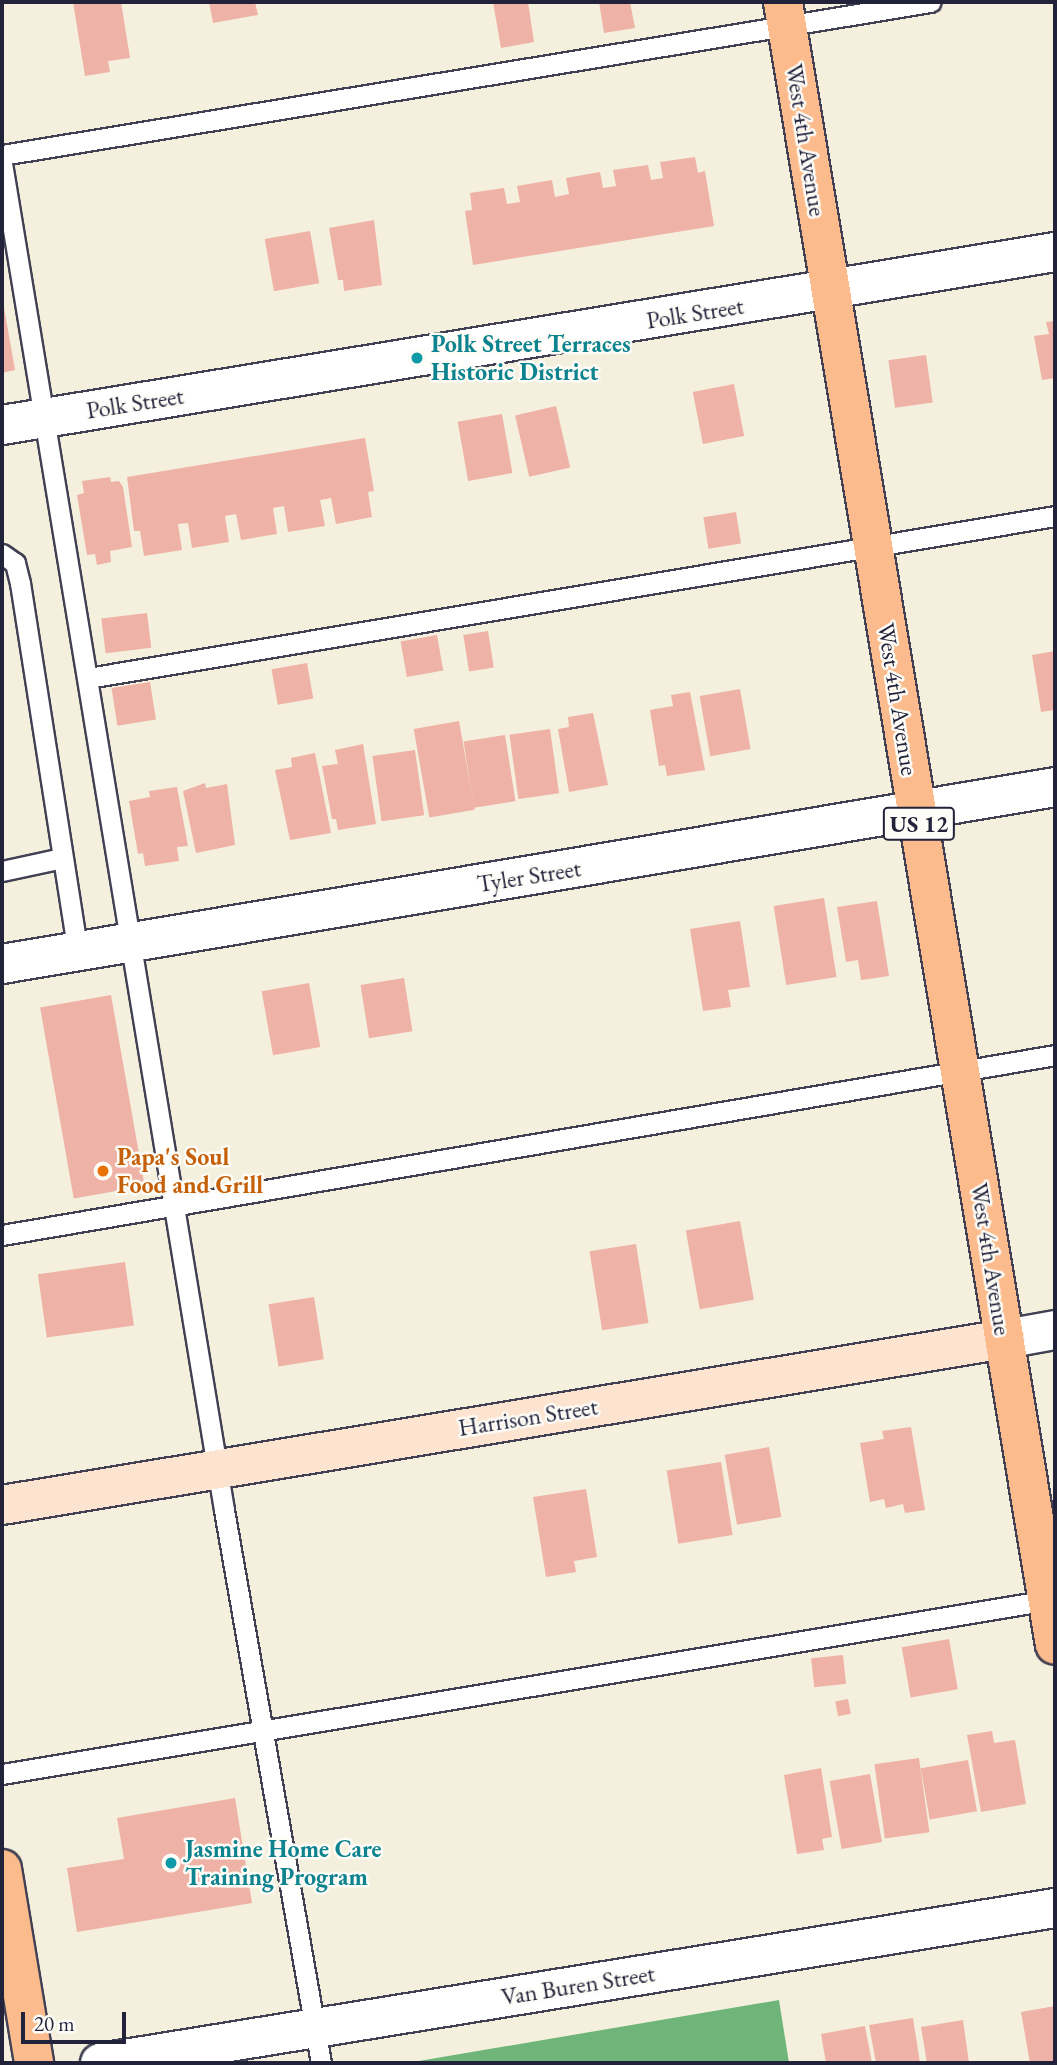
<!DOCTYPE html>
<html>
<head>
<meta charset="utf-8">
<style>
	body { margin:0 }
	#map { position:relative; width:1057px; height:2065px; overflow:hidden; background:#f4f0dd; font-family:"EB Garamond",serif }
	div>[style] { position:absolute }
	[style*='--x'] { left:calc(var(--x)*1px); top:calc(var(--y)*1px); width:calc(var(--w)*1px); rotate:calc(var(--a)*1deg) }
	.forest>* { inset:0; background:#6fb57a }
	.building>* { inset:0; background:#eeb2a6; transform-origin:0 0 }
	.roads { filter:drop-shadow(2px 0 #424153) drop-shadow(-2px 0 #424153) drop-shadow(0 2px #424153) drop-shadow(0 -2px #424153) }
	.lane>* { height:19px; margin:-9.5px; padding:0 9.5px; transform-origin:9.5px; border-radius:9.5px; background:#fff }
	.street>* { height:38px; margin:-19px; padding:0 19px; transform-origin:19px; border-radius:19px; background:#fff }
	.secondary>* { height:38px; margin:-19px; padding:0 19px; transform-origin:19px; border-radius:19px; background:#fde4d1 }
	.primary>* { height:38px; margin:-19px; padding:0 19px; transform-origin:19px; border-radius:19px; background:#fbbb8c }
	.dots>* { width:19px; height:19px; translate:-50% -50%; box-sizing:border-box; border:4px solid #fdfcf7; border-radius:50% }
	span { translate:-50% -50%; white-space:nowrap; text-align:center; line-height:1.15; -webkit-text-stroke:5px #fdfcf7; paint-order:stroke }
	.shield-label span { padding:2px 5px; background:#fdfcf7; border:2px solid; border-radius:5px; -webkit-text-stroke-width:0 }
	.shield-label { font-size:23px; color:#22223b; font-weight:700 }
	.street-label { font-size:24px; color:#22223b }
	.culture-label { font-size:24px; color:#0d838f; font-weight:700 }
	.left { translate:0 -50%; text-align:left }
	.food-label { font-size:24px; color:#c56008; font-weight:700 }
	.frame { position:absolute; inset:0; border:4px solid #22223b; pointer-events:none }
	.scale { position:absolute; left:21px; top:2012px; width:105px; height:32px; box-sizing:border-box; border:4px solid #22223b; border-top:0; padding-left:9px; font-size:21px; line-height:24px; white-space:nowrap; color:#22223b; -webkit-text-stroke:5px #fdfcf7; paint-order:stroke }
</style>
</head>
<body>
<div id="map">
	<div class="forest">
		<div style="clip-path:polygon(779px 2000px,789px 2063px,407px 2063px)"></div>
	</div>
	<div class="building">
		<div style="clip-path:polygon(73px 2px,121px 2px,130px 58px,108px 61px,110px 72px,85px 76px)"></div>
		<div style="clip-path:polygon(209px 2px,255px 2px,258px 15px,213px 23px)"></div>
		<div style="clip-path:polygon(493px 2px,528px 2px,534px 42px,501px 48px)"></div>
		<div style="clip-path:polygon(599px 2px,630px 2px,635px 28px,604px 33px)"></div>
		<div style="clip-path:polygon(695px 157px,698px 173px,705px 171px,714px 226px,473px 265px,465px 211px,472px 210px,470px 193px,504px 188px,507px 204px,514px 203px,520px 202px,517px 186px,552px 180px,555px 197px,569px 194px,566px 178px,600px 172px,603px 188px,616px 186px,613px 170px,648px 165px,651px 180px,663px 178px,660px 162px)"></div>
		<div style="clip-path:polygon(374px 220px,382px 285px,344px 291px,343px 280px,338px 280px,329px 228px)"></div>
		<div style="left:310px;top:231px;width:53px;height:46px;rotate:80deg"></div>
		<div style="clip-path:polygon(2px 296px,15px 370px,2px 373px)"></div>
		<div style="clip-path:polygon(1055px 321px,1055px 378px,1042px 380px,1034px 336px,1049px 334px,1046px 322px)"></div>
		<div style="left:926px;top:355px;width:48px;height:38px;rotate:82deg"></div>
		<div style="left:734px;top:384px;width:53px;height:42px;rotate:79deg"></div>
		<div style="left:556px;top:406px;width:63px;height:42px;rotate:77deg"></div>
		<div style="left:502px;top:414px;width:60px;height:45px;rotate:80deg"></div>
		<div style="clip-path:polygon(365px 438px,374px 491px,368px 492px,372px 517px,336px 524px,331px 498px,326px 499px,320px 500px,325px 526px,288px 532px,284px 506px,273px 508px,277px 534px,241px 540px,236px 514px,225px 516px,229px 542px,192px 548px,188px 523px,178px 524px,182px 550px,144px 556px,140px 531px,134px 531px,127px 477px)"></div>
		<div style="clip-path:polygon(110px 477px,111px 482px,119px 481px,123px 487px,132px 547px,110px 551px,111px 562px,97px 565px,95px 554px,87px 555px,77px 495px,84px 493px,82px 481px)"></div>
		<div style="left:736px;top:512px;width:32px;height:33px;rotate:81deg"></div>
		<div style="left:147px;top:613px;width:35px;height:46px;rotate:83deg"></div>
		<div style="left:488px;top:631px;width:37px;height:25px;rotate:81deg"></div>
		<div style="left:437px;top:635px;width:36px;height:37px;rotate:80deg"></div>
		<div style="clip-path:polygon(1055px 651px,1055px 710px,1041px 712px,1032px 655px)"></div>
		<div style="left:307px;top:663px;width:36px;height:36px;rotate:80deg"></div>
		<div style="left:150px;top:682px;width:38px;height:39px;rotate:81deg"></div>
		<div style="left:740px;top:689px;width:61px;height:41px;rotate:80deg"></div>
		<div style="clip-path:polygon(690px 692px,705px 770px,667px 776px,665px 765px,659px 766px,650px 710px,673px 706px,671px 695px)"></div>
		<div style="clip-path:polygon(593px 713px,608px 785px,569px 792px,558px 729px,569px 727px,568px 717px)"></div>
		<div style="left:459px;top:721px;width:90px;height:46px;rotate:80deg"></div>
		<div style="left:550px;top:729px;width:65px;height:41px;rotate:82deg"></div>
		<div style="left:505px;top:735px;width:67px;height:42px;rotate:81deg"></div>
		<div style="clip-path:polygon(363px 744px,376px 824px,338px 830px,336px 819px,332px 819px,322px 766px,338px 764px,335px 750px)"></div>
		<div style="left:415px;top:750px;width:66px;height:43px;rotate:82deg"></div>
		<div style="clip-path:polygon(315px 753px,331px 833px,290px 840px,275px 770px,292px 767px,291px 758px)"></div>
		<div style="clip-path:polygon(205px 783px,206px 788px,227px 784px,235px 845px,196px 853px,183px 791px)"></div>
		<div style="clip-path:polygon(177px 787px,188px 846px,177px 847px,179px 861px,145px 866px,143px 853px,138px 854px,129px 801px,150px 797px,149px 791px)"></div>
		<div style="left:824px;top:898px;width:80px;height:51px;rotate:81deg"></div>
		<div style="clip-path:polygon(877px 901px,889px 976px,861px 980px,858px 960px,846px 962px,837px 907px)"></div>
		<div style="clip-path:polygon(740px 921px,750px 987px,728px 990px,731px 1007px,703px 1011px,690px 929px)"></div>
		<div style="left:404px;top:978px;width:54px;height:44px;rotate:81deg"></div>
		<div style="left:309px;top:983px;width:65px;height:48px;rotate:80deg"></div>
		<div style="left:111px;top:995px;width:194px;height:72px;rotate:80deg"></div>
		<div style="left:740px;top:1221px;width:80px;height:55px;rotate:80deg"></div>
		<div style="left:636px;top:1244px;width:80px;height:47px;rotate:81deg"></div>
		<div style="left:125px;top:1262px;width:64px;height:88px;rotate:82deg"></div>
		<div style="left:314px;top:1297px;width:63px;height:46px;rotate:81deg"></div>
		<div style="clip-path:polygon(911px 1427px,925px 1510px,905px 1513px,903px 1504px,886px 1508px,884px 1499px,870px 1502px,860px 1443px,884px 1439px,882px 1431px)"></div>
		<div style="left:769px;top:1447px;width:71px;height:45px;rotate:80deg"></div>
		<div style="left:721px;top:1462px;width:74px;height:55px;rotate:81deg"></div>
		<div style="clip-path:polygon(586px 1489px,597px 1557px,574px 1561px,576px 1572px,546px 1577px,533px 1497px)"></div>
		<div style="left:949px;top:1639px;width:51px;height:48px;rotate:80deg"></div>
		<div style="left:843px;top:1655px;width:29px;height:32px;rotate:84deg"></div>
		<div style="left:848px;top:1699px;width:15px;height:13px;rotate:79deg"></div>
		<div style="clip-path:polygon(992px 1731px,994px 1743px,1015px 1740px,1026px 1804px,981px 1812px,967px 1735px)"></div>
		<div style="left:919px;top:1758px;width:75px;height:45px;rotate:82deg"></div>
		<div style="left:968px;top:1760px;width:52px;height:48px;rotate:80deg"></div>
		<div style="clip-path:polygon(821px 1768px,832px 1837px,822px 1839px,824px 1850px,797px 1854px,784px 1775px)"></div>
		<div style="left:870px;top:1774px;width:69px;height:41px;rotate:80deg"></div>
		<div style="clip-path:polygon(235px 1798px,252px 1903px,77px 1932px,67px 1868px,124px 1859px,117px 1818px)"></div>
		<div style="clip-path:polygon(1055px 2006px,1055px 2063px,1030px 2063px,1021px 2012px)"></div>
		<div style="clip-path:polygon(913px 2018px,920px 2063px,876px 2063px,869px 2025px)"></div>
		<div style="clip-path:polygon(963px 2020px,969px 2063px,927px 2063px,921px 2027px)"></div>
		<div style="clip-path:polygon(865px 2026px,872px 2063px,826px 2063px,821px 2034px)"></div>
	</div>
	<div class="roads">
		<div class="lane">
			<div style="--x:2;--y:155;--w:941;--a:-9.36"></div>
			<div style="--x:2;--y:163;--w:1365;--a:80.64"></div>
			<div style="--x:224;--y:1510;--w:561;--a:80.05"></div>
			<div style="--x:2;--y:554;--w:16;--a:35"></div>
			<div style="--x:15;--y:563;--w:21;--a:76"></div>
			<div style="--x:20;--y:583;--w:374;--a:81.1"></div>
			<div style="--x:88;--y:678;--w:980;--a:-9.51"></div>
			<div style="--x:2;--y:871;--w:61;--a:-12.2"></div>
			<div style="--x:2;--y:1235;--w:1068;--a:-9.7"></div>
			<div style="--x:2;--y:1774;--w:1066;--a:-9.44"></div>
		</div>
		<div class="street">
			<div style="--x:2;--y:425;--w:1067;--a:-9.33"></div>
			<div style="--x:2;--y:964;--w:1068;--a:-9.54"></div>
			<div style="--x:1005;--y:1339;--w:51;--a:-10.2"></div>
			<div style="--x:100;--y:2063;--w:967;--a:-9.22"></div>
		</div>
		<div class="secondary">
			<div style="--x:2;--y:1505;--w:1017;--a:-9.4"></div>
		</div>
		<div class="primary">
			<div style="--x:783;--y:2;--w:1665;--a:80.6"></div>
			<div style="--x:2;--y:1869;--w:197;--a:80.6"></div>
		</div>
	</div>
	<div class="dots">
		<div style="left:417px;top:358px;background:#0f9aa8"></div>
		<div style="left:103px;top:1171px;background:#e8710a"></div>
		<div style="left:171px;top:1863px;background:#0f9aa8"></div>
	</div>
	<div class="shield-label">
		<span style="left:919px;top:824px">US 12</span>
	</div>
	<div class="street-label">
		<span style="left:806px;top:140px;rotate:81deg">West 4th Avenue</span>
		<span style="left:695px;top:313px;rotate:-9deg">Polk Street</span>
		<span style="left:135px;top:403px;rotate:-9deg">Polk Street</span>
		<span style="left:898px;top:699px;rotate:81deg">West 4th Avenue</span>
		<span style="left:529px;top:876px;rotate:-9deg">Tyler Street</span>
		<span style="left:991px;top:1259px;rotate:81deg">West 4th Avenue</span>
		<span style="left:528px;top:1417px;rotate:-9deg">Harrison Street</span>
		<span style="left:578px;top:1985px;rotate:-9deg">Van Buren Street</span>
	</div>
	<div class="culture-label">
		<span class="left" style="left:431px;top:358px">Polk Street Terraces<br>Historic District</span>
		<span class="left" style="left:185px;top:1863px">Jasmine Home Care<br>Training Program</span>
	</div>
	<div class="food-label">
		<span class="left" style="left:117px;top:1171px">Papa's Soul<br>Food and Grill</span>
	</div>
	<div class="frame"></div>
	<div class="scale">20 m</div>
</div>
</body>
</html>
